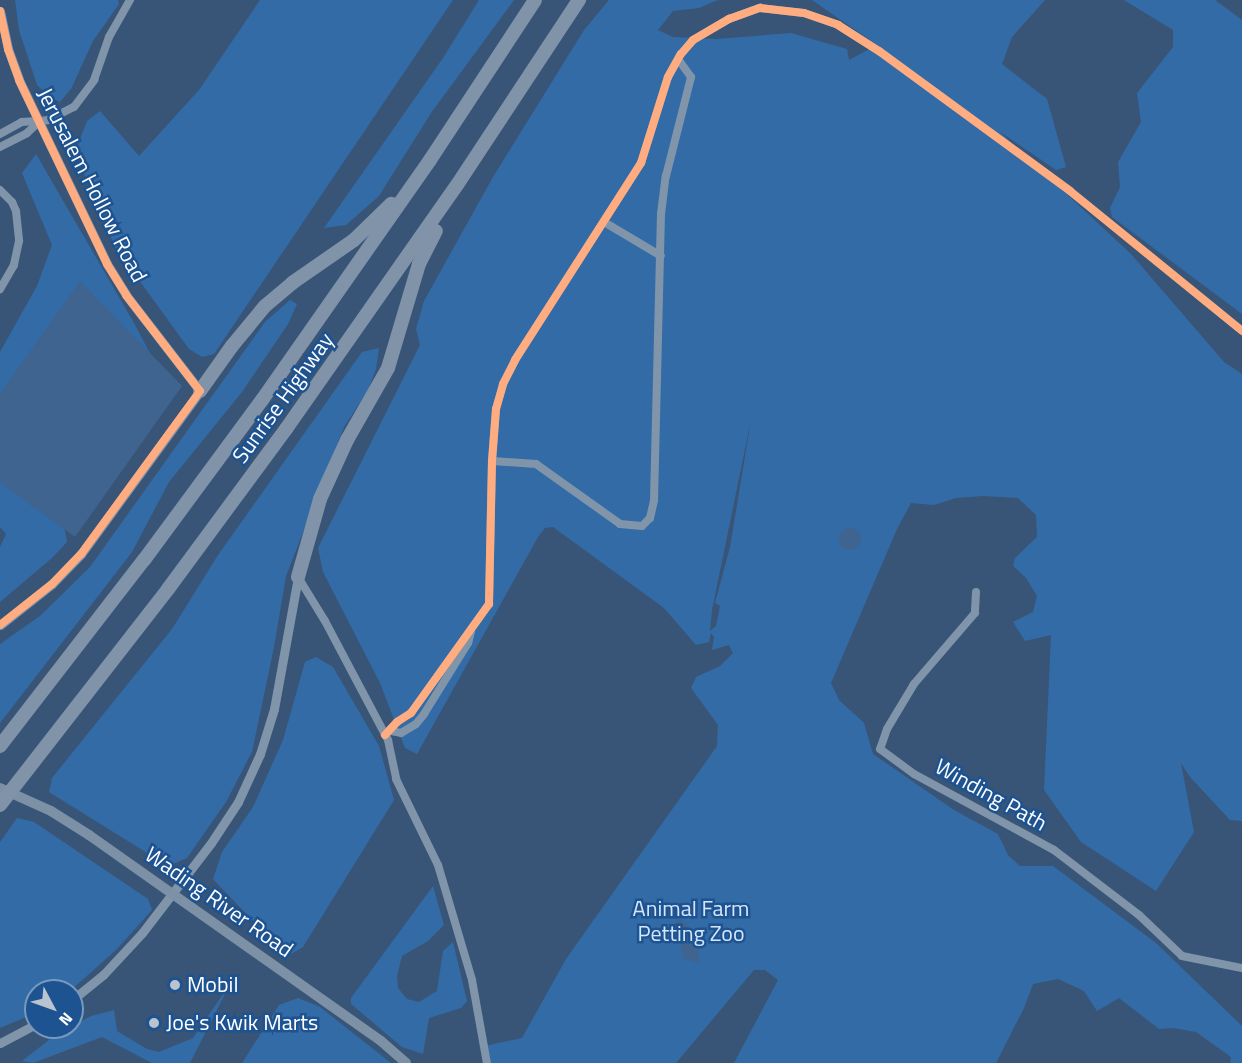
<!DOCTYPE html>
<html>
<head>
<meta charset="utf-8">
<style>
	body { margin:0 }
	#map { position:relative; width:1242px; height:1063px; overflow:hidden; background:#385577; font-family:"Titillium Web",sans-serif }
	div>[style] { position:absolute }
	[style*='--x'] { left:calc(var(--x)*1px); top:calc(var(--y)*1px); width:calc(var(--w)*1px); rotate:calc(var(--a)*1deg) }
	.green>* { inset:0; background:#336ba7 }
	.water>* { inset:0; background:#3f6490 }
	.round { border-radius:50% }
	.minor>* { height:8px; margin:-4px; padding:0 4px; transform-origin:4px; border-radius:4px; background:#8095aa }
	.tertiary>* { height:9px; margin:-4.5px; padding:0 4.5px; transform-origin:4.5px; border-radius:4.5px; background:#8095aa }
	.secondary>* { height:10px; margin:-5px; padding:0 5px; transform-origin:5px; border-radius:5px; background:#7c90a6 }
	.motorway>* { height:14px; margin:-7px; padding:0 7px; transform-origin:7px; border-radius:7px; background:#8093a9 }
	.cycleway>* { height:8px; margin:-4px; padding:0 4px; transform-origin:4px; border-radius:4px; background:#ffac80 }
	.dots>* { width:16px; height:16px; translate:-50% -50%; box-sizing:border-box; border:3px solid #1e5391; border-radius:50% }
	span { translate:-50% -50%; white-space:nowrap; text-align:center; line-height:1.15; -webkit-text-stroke:5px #1e5391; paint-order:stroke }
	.street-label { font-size:22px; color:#fff }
	.park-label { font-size:22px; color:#d5e6fa }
	.poi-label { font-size:22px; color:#fff }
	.left { translate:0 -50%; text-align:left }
	.north { position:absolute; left:24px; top:979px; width:60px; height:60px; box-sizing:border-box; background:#1e5391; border:2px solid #7898bd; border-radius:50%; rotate:131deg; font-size:16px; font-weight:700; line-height:24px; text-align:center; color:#fff }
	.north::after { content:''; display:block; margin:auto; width:21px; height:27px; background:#b9c4cf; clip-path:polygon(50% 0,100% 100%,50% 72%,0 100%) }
</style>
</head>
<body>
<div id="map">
	<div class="green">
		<div style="clip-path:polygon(15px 0,118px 0,119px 4px,93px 41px,71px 89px,60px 102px,48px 96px,37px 85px,19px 30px)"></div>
		<div style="clip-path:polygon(260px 0,453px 0,214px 354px,202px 357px,189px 349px,115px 247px,75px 152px,87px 121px,100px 111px,139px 156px,199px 90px)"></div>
		<div style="clip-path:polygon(479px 0,514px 0,431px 113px,379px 196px,346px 225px,324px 228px,443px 58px)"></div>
		<div style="clip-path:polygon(evenodd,609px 0,718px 0,699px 8px,673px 11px,658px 30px,673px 37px,716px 39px,791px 33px,847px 49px,849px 60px,877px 45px,812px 0,1045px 0,1012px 37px,1002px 64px,1047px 99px,1066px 167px,1056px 170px,999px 131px,1131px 254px,1224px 362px,1242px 374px,1242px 821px,1230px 820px,1190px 777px,1181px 763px,1194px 832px,1156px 891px,1081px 842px,1044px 790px,1051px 635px,1025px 641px,1013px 622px,1033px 612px,1037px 596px,1026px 578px,1013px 566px,1015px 558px,1037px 537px,1036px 515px,1018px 498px,983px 496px,956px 498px,934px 505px,911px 503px,897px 529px,831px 683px,839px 700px,864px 723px,873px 754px,954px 810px,998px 834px,1008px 855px,1020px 866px,1053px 866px,1156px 943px,1242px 1026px,1242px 1063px,1230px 1063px,1231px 1057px,1196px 1032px,1173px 1028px,1159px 1029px,1119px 998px,1097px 1011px,1084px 991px,1058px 979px,1033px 984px,1024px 1008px,996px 1063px,734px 1063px,778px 980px,765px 970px,754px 970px,676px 1063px,487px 1063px,485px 1046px,522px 1038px,566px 959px,717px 746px,718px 725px,691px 688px,696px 677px,720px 666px,733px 653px,729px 645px,712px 650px,714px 637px,711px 633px,709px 642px,696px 645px,664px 608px,553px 527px,545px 528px,538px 537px,417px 754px,405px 748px,380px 683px,323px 572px,318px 548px,420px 345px,416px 329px,424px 301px,493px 177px,584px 30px,609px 0,751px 420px,730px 547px,715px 603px,720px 606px,716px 626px,710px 631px,712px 610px,751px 420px)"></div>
		<div style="clip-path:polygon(1124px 0,1215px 0,1242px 20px,1242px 314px,1112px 217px,1110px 208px,1120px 187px,1118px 162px,1141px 122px,1137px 93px,1173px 47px,1173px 30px)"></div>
		<div style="clip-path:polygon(36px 154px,134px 323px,166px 384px,62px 516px,67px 542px,52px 558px,0 602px,0 547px,6px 534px,0 527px,0 352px,37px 286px,52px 245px,22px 173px)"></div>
		<div style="clip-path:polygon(290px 300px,297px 304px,288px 324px,242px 392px,169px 482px,132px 552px,0 723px,0 644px,40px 616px,90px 567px,265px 322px)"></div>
		<div style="clip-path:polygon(379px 348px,376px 369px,368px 390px,344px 427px,286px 576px,274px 647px,252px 752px,226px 802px,187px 858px,168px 866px,49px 792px,52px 778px,172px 629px,218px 555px,362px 352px)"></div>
		<div style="clip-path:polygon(316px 657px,333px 667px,379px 746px,394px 800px,303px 947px,291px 954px,257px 925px,213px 879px,222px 852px,253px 807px,283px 740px,305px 662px)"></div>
		<div style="clip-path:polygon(17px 818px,34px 822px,148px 899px,152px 910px,117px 949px,70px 991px,36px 991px,36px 1013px,0 1028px,0 842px)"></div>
		<div style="clip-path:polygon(433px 886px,444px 925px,428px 941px,402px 956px,397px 976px,398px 988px,407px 999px,419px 1002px,437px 991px,443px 951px,453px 942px,467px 1001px,461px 1008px,429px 1018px,423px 1054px,402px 1047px,351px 1004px,351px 998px)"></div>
		<div style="clip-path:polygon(230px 984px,190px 1063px,152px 1063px,102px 1037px,33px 1063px,22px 1061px,54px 1036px,91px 1016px,114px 1010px,117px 1031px,147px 1049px,159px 1052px,193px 1038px)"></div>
		<div style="clip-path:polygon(298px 998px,320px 1007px,391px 1063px,242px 1063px,279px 1005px)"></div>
	</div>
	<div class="water">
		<div style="clip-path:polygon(80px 281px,182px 386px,75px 537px,0 483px,0 393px)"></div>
		<div class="round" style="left:839px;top:528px;width:22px;height:22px"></div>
		<div style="clip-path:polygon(680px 919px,688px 925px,689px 938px,699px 950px,699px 960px,696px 963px,684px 959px,680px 943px,669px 931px,671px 925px)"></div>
	</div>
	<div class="minor">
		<div style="--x:0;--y:134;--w:25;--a:-29"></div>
		<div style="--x:22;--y:122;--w:26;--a:-4"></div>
		<div style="--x:48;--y:120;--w:29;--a:-27"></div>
		<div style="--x:74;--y:107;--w:34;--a:-53"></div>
		<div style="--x:94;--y:80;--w:46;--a:-70.8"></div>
		<div style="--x:109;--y:37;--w:43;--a:-60.4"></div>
		<div style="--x:0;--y:147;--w:30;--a:-27"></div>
		<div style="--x:27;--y:133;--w:16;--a:-43"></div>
		<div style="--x:0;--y:190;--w:17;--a:45"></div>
		<div style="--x:12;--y:202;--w:10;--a:66"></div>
		<div style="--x:16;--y:211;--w:30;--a:84"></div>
		<div style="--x:19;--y:241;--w:25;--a:102"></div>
		<div style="--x:14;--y:265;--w:28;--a:120"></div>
		<div style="--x:604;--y:222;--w:66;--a:30.8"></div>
		<div style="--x:492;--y:461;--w:44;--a:3.9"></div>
		<div style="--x:536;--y:464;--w:103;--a:35.5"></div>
		<div style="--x:620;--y:524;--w:22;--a:5"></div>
		<div style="--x:642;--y:526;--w:11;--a:-45"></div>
		<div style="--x:650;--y:518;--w:18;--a:-77"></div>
		<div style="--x:654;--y:500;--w:286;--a:-88.6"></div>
		<div style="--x:661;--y:214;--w:38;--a:-83"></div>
		<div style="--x:666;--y:176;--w:102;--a:-75.8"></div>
		<div style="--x:691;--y:77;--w:22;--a:-126"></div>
		<div style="--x:298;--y:577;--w:52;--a:58.5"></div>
		<div style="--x:325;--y:621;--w:135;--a:62.1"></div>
		<div style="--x:388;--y:740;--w:40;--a:78"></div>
		<div style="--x:396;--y:779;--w:96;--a:64"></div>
		<div style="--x:438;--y:865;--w:120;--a:73.5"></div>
		<div style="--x:472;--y:980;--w:84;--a:79.8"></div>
		<div style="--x:976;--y:592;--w:21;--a:93"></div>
		<div style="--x:975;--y:613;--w:94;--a:130.7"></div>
		<div style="--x:914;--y:684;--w:52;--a:121"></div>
		<div style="--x:887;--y:729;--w:21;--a:109"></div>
		<div style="--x:880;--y:749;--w:42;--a:36.3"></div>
		<div style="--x:914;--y:774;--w:159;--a:28.5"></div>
		<div style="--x:1054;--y:850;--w:107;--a:37.4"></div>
		<div style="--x:1139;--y:915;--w:59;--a:43.6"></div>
		<div style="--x:1182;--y:956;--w:61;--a:11.3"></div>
		<div style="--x:391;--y:731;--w:10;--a:11"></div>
		<div style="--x:401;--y:733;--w:17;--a:-31"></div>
		<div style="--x:416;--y:724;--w:13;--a:-51"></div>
		<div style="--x:424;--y:714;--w:84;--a:-58.2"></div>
		<div style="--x:468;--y:643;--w:11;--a:-75"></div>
		<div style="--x:385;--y:735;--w:18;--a:-47"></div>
		<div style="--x:397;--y:722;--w:17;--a:-33"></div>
		<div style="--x:411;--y:713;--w:134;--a:-54.4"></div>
		<div style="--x:489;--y:604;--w:143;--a:-88.8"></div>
		<div style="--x:492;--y:461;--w:52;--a:-85.6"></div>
		<div style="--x:496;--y:409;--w:26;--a:-74"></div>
		<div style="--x:503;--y:384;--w:27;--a:-63"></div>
		<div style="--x:515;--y:360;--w:234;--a:-57.4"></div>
		<div style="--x:641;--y:163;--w:90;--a:-72.6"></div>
		<div style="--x:668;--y:77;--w:26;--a:-61"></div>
		<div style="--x:681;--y:54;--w:18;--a:-49"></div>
		<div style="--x:693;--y:40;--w:42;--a:-30.3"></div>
		<div style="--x:729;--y:19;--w:33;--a:-20"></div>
		<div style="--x:760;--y:8;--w:44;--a:6.5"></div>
		<div style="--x:804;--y:13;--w:36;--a:19"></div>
		<div style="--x:838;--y:25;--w:49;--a:32.4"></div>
		<div style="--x:879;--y:51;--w:237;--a:36.2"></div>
		<div style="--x:1070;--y:191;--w:222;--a:39.1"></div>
	</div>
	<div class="tertiary">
		<div style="--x:0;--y:11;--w:39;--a:78"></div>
		<div style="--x:8;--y:49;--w:33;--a:70"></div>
		<div style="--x:19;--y:80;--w:204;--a:64.4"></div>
		<div style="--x:107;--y:264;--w:36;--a:58"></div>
		<div style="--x:126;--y:295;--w:121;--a:52.4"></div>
		<div style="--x:200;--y:391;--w:202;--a:126.1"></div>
		<div style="--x:81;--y:554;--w:42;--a:134"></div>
		<div style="--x:52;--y:584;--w:66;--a:141.7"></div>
		<div style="--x:72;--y:1000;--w:40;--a:-39"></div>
		<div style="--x:103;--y:975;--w:57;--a:-47.1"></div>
		<div style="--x:142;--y:933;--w:113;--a:-52.5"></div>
		<div style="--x:211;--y:843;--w:49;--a:-56.6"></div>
		<div style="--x:238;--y:802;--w:53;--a:-65.4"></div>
		<div style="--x:260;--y:754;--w:47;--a:-72.7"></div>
		<div style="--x:274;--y:709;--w:134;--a:-79.7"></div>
		<div style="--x:0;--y:1043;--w:41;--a:-27.8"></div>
	</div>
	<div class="secondary">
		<div style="--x:0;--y:788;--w:56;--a:24.3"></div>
		<div style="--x:51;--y:811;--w:45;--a:32.3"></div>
		<div style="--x:89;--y:835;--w:357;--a:35.2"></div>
		<div style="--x:381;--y:1041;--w:33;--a:41"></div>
	</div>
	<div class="motorway">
		<div style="--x:200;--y:391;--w:55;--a:-54.6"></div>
		<div style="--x:232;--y:346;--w:52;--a:-50.5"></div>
		<div style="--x:265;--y:306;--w:35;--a:-40"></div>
		<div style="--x:292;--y:283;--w:75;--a:-34.7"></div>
		<div style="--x:354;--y:240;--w:52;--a:-44.2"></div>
		<div style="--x:298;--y:577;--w:81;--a:-74.2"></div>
		<div style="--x:320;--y:499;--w:65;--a:-65.4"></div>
		<div style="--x:347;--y:440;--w:83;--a:-60.3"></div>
		<div style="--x:388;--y:368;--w:109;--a:-73.4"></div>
		<div style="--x:419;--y:264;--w:37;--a:-63"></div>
		<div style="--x:0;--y:746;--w:235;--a:-52.3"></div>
		<div style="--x:144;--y:560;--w:199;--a:-53.6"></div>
		<div style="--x:262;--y:400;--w:293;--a:-55"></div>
		<div style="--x:430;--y:160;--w:191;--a:-56.7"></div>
		<div style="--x:0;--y:805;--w:274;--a:-52.1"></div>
		<div style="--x:168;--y:589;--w:199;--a:-53.6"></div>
		<div style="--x:286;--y:429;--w:298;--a:-55"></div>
		<div style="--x:457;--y:185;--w:222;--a:-56.6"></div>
	</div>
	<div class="cycleway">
		<div style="--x:0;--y:11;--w:39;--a:78"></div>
		<div style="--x:8;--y:49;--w:33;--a:70"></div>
		<div style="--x:19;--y:80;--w:204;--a:64.4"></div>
		<div style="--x:107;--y:264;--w:36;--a:58"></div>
		<div style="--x:126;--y:295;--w:121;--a:52.4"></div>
		<div style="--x:200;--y:391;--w:202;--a:126.1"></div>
		<div style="--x:81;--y:554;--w:42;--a:134"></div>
		<div style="--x:52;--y:584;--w:66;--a:141.7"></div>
		<div style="--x:385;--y:735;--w:18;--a:-47"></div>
		<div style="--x:397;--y:722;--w:17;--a:-33"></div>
		<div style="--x:411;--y:713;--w:134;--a:-54.4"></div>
		<div style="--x:489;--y:604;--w:143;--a:-88.8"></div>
		<div style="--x:492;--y:461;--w:52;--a:-85.6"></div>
		<div style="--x:496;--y:409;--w:26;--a:-74"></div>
		<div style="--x:503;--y:384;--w:27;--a:-63"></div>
		<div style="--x:515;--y:360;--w:234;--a:-57.4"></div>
		<div style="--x:641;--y:163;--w:90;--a:-72.6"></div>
		<div style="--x:668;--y:77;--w:26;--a:-61"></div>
		<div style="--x:681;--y:54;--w:18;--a:-49"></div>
		<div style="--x:693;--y:40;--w:42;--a:-30.3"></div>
		<div style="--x:729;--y:19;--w:33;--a:-20"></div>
		<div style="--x:760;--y:8;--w:44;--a:6.5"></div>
		<div style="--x:804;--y:13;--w:36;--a:19"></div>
		<div style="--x:838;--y:25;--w:49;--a:32.4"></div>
		<div style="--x:879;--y:51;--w:237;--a:36.2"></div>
		<div style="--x:1070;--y:191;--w:222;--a:39.1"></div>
	</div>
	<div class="dots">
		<div style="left:175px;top:985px;background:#b9c4cf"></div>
		<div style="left:154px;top:1023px;background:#b9c4cf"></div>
	</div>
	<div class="street-label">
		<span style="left:92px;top:185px;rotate:63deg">Jerusalem Hollow Road</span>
		<span style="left:283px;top:398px;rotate:-54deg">Sunrise Highway</span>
		<span style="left:991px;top:795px;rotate:29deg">Winding Path</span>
		<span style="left:219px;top:902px;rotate:35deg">Wading River Road</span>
	</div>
	<div class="park-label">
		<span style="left:691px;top:921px">Animal Farm<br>Petting Zoo</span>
	</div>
	<div class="poi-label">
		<span class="left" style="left:187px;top:985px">Mobil</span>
		<span class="left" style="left:166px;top:1023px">Joe's Kwik Marts</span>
	</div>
	<div class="north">N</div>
</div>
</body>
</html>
